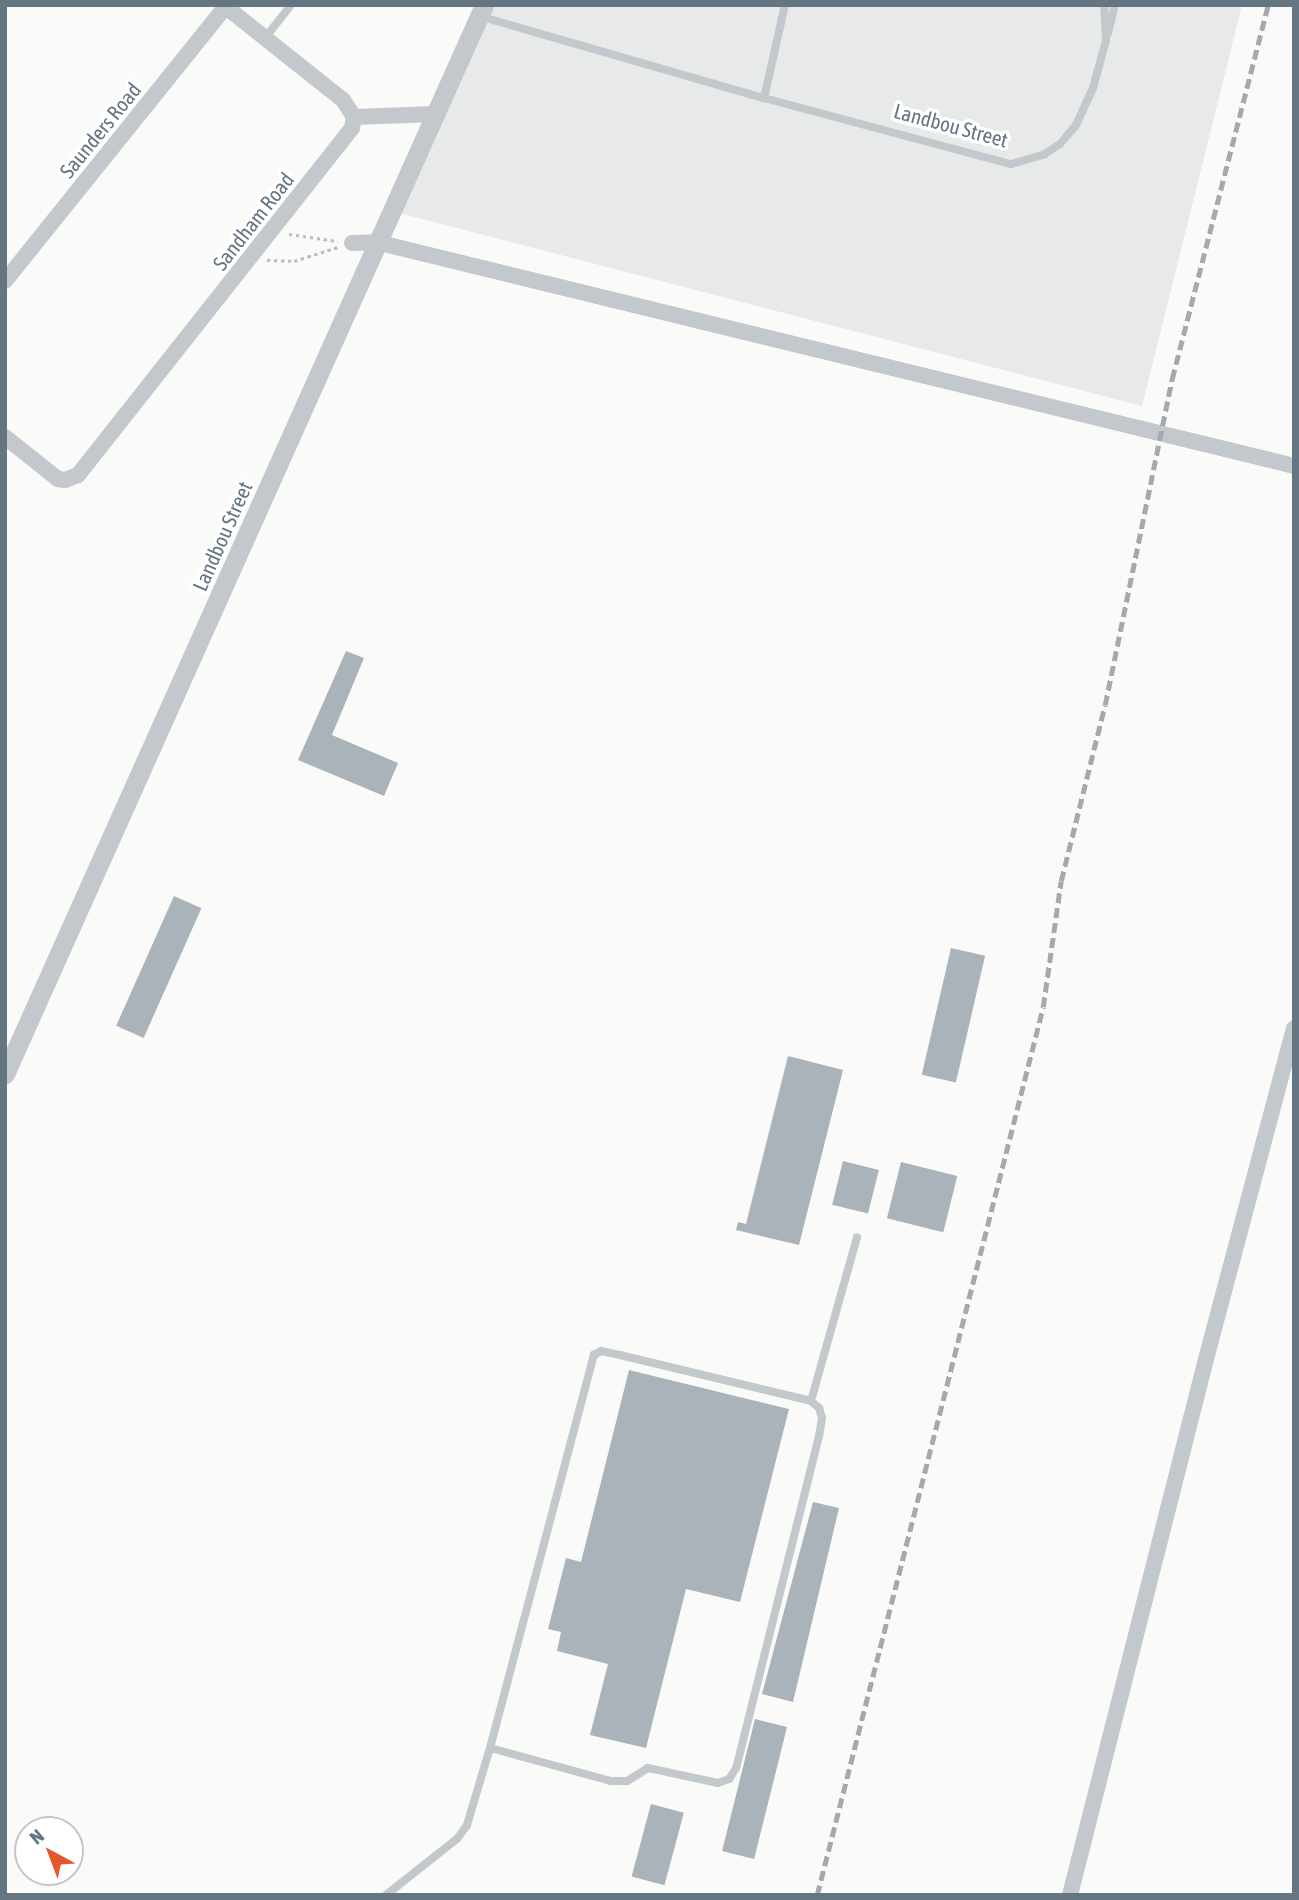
<!DOCTYPE html>
<html>
<head>
<meta charset="utf-8">
<style>
	body { margin:0 }
	#map { position:relative; width:1299px; height:1900px; overflow:hidden; background:#fafaf8; font-family:"Asap Condensed",sans-serif }
	div>[style] { position:absolute }
	[style*='--x'] { left:calc(var(--x)*1px); top:calc(var(--y)*1px); width:calc(var(--w)*1px); rotate:calc(var(--a)*1deg) }
	.built>* { inset:0; background:#e8e9e9 }
	.building>* { inset:0; background:#aab3b9; transform-origin:0 0 }
	.path>* { height:2.5px; margin-top:-1.25px; transform-origin:0; background:repeating-linear-gradient(90deg,#bbbfc2 0 3.5px,transparent 0 7px) }
	.service>* { height:8px; margin:-4px; padding:0 4px; transform-origin:4px; border-radius:4px; background:#c3c8cc }
	.minor>* { height:16px; margin:-8px; padding:0 8px; transform-origin:8px; border-radius:8px; background:#c3c8cc }
	.tertiary>* { height:19px; margin:-9.5px; padding:0 9.5px; transform-origin:9.5px; border-radius:9.5px; background:#c3c8cc }
	.rail>* { height:4.5px; margin-top:-2.25px; transform-origin:0; background:repeating-linear-gradient(90deg,#a2aab0 0 10px,transparent 0 15px) }
	span { translate:-50% -50%; white-space:nowrap; text-align:center; line-height:1.15; -webkit-text-stroke:7px #fff; paint-order:stroke }
	.street-label { font-size:21px; color:#657683 }
	.frame { position:absolute; inset:0; border:7px solid #657683; pointer-events:none }
	.north { position:absolute; left:14px; top:1816px; width:70px; height:70px; box-sizing:border-box; background:#fff; border:2px solid #c1c8cd; border-radius:50%; rotate:319deg; font-size:19px; font-weight:700; line-height:28px; text-align:center; color:#657683 }
	.north::after { content:''; display:block; margin:auto; width:24px; height:32px; background:#e4572e; clip-path:polygon(50% 0,100% 100%,50% 72%,0 100%) }
</style>
</head>
<body>
<div id="map">
	<div class="built">
		<div style="clip-path:polygon(494px 5px,1242px 5px,1142px 406px,399px 213px)"></div>
	</div>
	<div class="building">
		<div style="clip-path:polygon(346px 651px,364px 658px,332px 735px,398px 763px,384px 796px,298px 760px)"></div>
		<div style="left:174px;top:896px;width:30px;height:142px;rotate:24deg"></div>
		<div style="left:951px;top:948px;width:35px;height:130px;rotate:13deg"></div>
		<div style="clip-path:polygon(788px 1056px,843px 1070px,799px 1245px,736px 1230px,738px 1222px,746px 1224px)"></div>
		<div style="left:843px;top:1161px;width:37px;height:45px;rotate:14deg"></div>
		<div style="left:901px;top:1162px;width:58px;height:58px;rotate:14deg"></div>
		<div style="clip-path:polygon(629px 1370px,789px 1409px,740px 1602px,686px 1589px,646px 1748px,590px 1735px,608px 1664px,557px 1651px,561px 1632px,548px 1629px,566px 1558px,581px 1562px)"></div>
		<div style="clip-path:polygon(813px 1502px,839px 1508px,793px 1702px,762px 1694px)"></div>
		<div style="left:755px;top:1719px;width:33px;height:136px;rotate:14deg"></div>
		<div style="left:651px;top:1804px;width:34px;height:75px;rotate:15deg"></div>
	</div>
	<div class="path">
		<div style="--x:289;--y:234;--w:49;--a:8.1"></div>
		<div style="--x:267;--y:260;--w:27;--a:2"></div>
		<div style="--x:294;--y:261;--w:46;--a:-17.7"></div>
	</div>
	<div class="service">
		<div style="--x:479;--y:16;--w:297;--a:16.1"></div>
		<div style="--x:764;--y:98;--w:256;--a:15"></div>
		<div style="--x:1011;--y:164;--w:35;--a:-16"></div>
		<div style="--x:1045;--y:154;--w:18;--a:-34"></div>
		<div style="--x:1060;--y:144;--w:25;--a:-50"></div>
		<div style="--x:1076;--y:125;--w:41;--a:-65.3"></div>
		<div style="--x:1093;--y:88;--w:50;--a:-74.8"></div>
		<div style="--x:1106;--y:40;--w:35;--a:-93"></div>
		<div style="--x:1108;--y:33;--w:29;--a:-76"></div>
		<div style="--x:265;--y:38;--w:42;--a:-51.8"></div>
		<div style="--x:764;--y:98;--w:95;--a:-77.3"></div>
		<div style="--x:811;--y:1401;--w:170;--a:-74.3"></div>
		<div style="--x:386;--y:1895;--w:90;--a:-38.3"></div>
		<div style="--x:457;--y:1839;--w:17;--a:-54"></div>
		<div style="--x:467;--y:1825;--w:80;--a:-73.4"></div>
		<div style="--x:490;--y:1748;--w:407;--a:-75.2"></div>
		<div style="--x:594;--y:1355;--w:8;--a:-30"></div>
		<div style="--x:601;--y:1351;--w:19;--a:12"></div>
		<div style="--x:620;--y:1355;--w:196;--a:13.5"></div>
		<div style="--x:811;--y:1401;--w:11;--a:41"></div>
		<div style="--x:819;--y:1408;--w:10;--a:73"></div>
		<div style="--x:822;--y:1418;--w:18;--a:99"></div>
		<div style="--x:819;--y:1436;--w:342;--a:104"></div>
		<div style="--x:736;--y:1768;--w:13;--a:122"></div>
		<div style="--x:729;--y:1779;--w:12;--a:160"></div>
		<div style="--x:718;--y:1783;--w:72;--a:-167.9"></div>
		<div style="--x:648;--y:1768;--w:25;--a:148"></div>
		<div style="--x:627;--y:1781;--w:16;--a:180"></div>
		<div style="--x:611;--y:1781;--w:125;--a:-164.7"></div>
	</div>
	<div class="minor">
		<div style="--x:354;--y:117;--w:81;--a:-2.1"></div>
		<div style="--x:352;--y:243;--w:24;--a:-2"></div>
		<div style="--x:376;--y:242;--w:945;--a:13.71"></div>
		<div style="--x:5;--y:281;--w:354;--a:-51.2"></div>
		<div style="--x:5;--y:437;--w:68;--a:38.4"></div>
		<div style="--x:58;--y:479;--w:7;--a:8"></div>
		<div style="--x:65;--y:480;--w:14;--a:-21"></div>
		<div style="--x:78;--y:475;--w:442;--a:-51.7"></div>
		<div style="--x:352;--y:128;--w:11;--a:-80"></div>
		<div style="--x:354;--y:117;--w:20;--a:-123"></div>
		<div style="--x:343;--y:100;--w:149;--a:-141.5"></div>
		<div style="--x:1070;--y:1895;--w:553;--a:-75.76"></div>
		<div style="--x:1206;--y:1359;--w:342;--a:-75.1"></div>
	</div>
	<div class="tertiary">
		<div style="--x:5;--y:1074;--w:1171;--a:-65.86"></div>
	</div>
	<div class="rail">
		<div style="--x:817;--y:1895;--w:916;--a:-75.72"></div>
		<div style="--x:1043;--y:1007;--w:127;--a:-81.9"></div>
		<div style="--x:1061;--y:881;--w:181;--a:-76"></div>
		<div style="--x:1105;--y:705;--w:333;--a:-78.4"></div>
		<div style="--x:1172;--y:379;--w:386;--a:-75.6"></div>
	</div>
	<div class="street-label">
		<span style="left:951px;top:125px;rotate:15deg">Landbou Street</span>
		<span style="left:100px;top:130px;rotate:-51deg">Saunders Road</span>
		<span style="left:253px;top:221px;rotate:-52deg">Sandham Road</span>
		<span style="left:222px;top:536px;rotate:-66deg">Landbou Street</span>
	</div>
	<div class="frame"></div>
	<div class="north">N</div>
</div>
</body>
</html>
